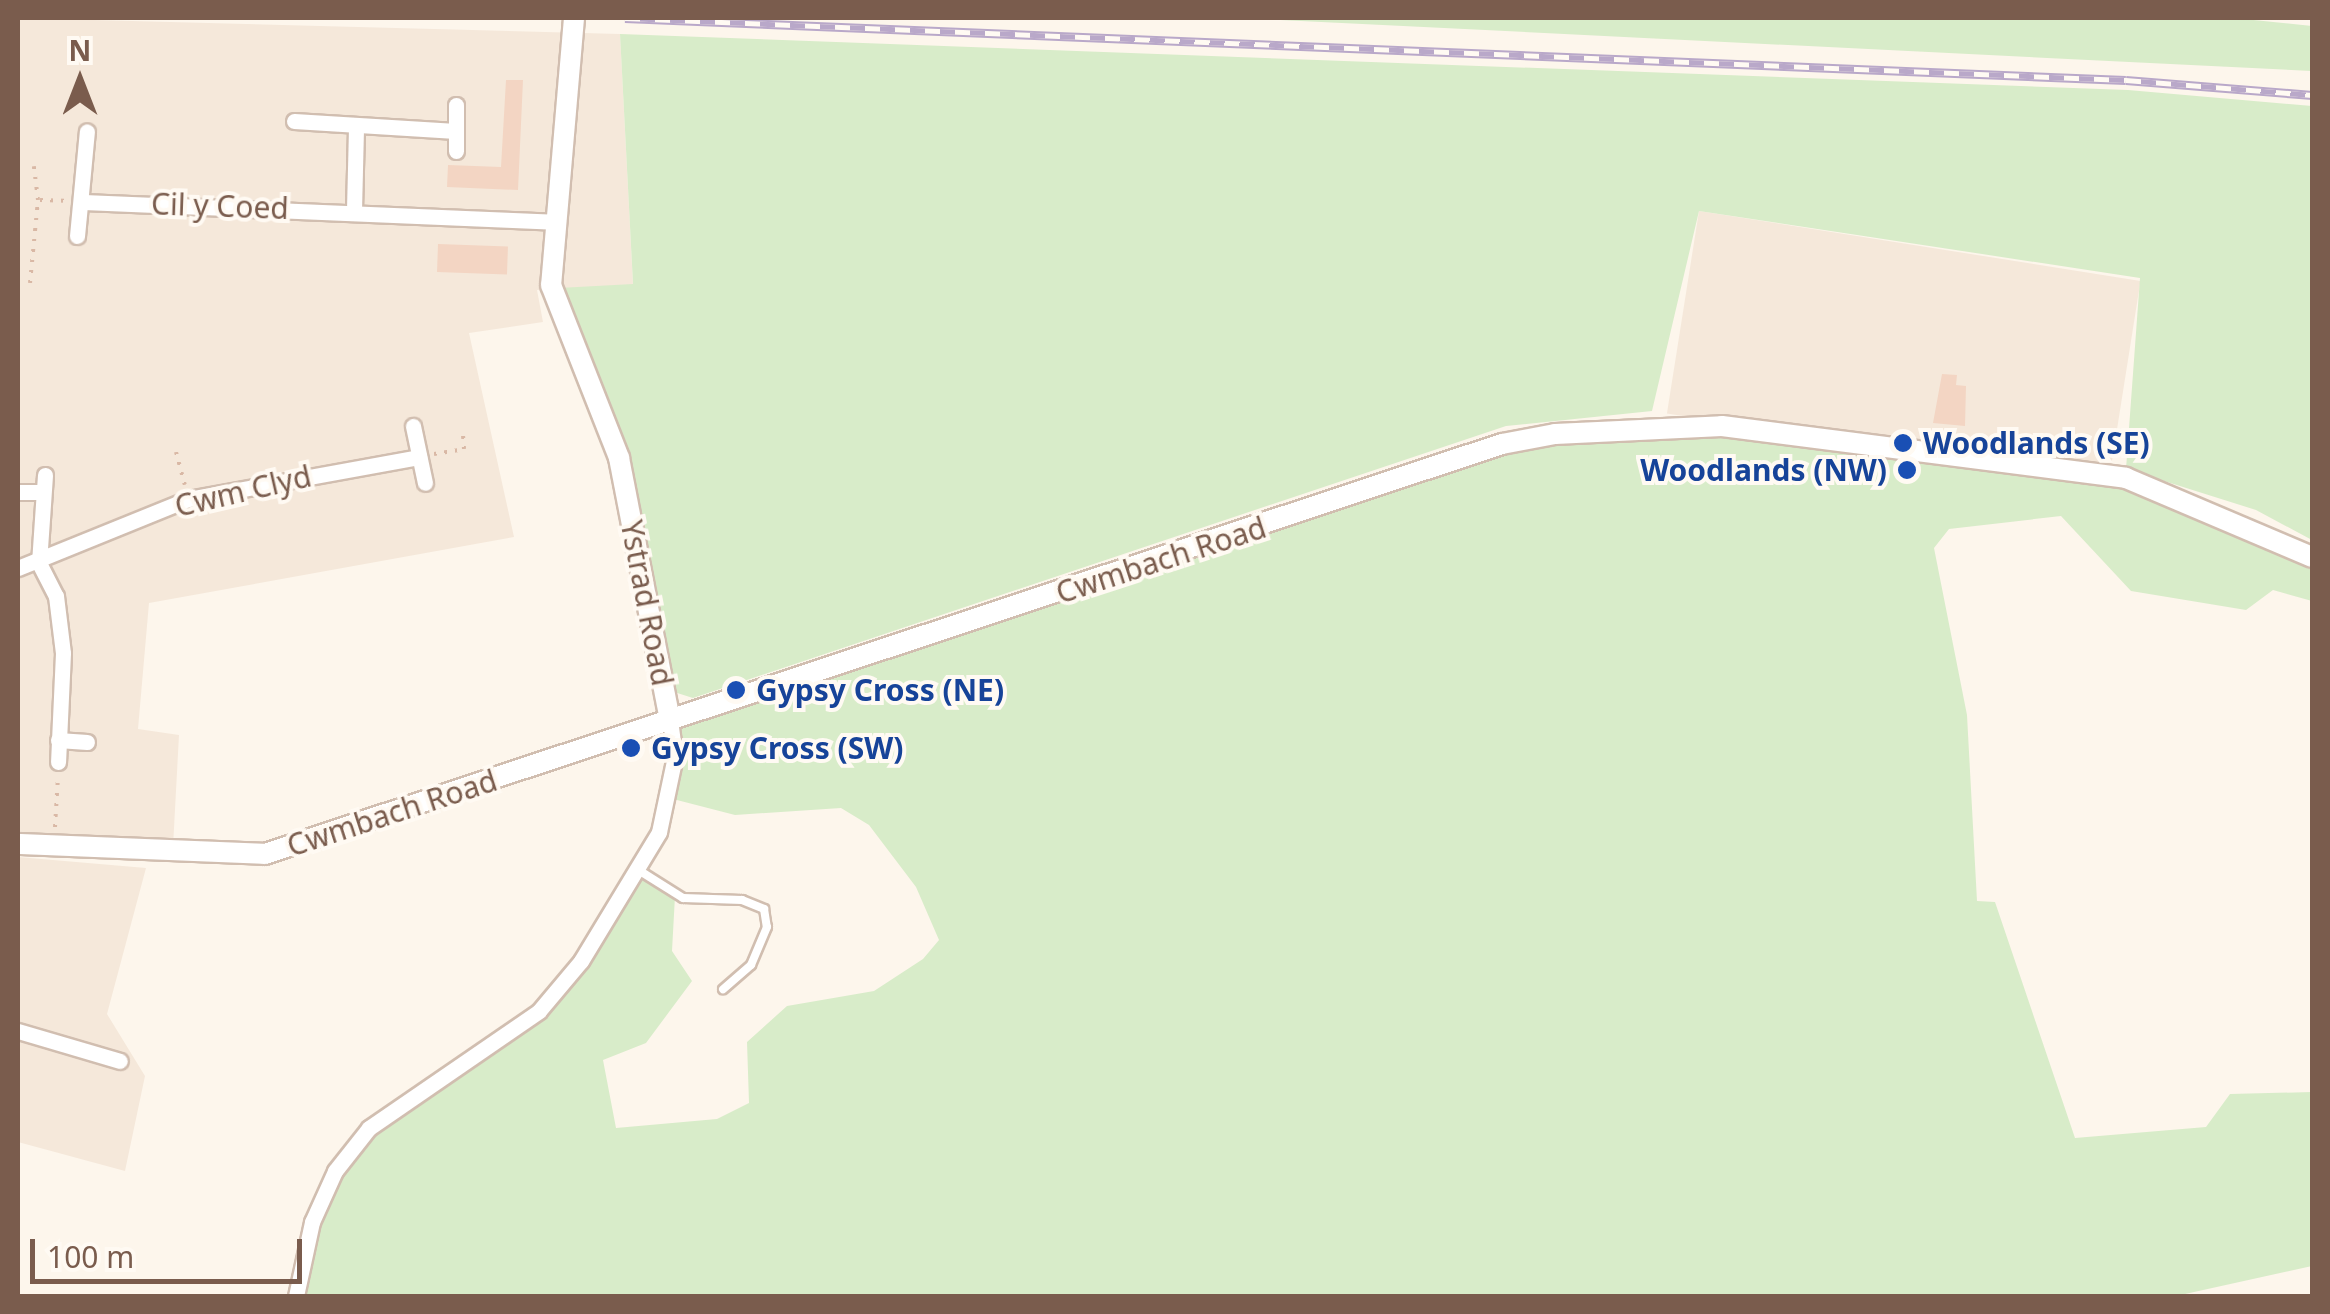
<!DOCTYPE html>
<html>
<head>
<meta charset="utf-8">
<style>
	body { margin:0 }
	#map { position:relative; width:2330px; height:1314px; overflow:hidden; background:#fdf6ec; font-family:"Noto Sans",sans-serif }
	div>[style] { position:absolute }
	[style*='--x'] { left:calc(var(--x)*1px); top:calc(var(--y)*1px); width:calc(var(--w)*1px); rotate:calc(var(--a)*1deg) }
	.residential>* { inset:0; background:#f5e8da; transform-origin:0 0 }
	.green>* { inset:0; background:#d8ecc9 }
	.building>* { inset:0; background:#f3d5c3; transform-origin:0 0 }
	.path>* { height:4px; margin-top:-2px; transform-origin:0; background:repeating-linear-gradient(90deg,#d9b8a5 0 2.5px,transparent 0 10.5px) }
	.roads { filter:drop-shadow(2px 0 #d1beb0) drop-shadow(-2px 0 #d1beb0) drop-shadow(0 2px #d1beb0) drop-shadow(0 -2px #d1beb0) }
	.lane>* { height:8px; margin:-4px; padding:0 4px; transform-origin:4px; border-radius:4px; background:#fff }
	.street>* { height:15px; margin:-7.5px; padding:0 7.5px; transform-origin:7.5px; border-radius:7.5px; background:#fff }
	.secondary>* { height:20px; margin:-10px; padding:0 10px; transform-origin:10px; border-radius:10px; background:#fff }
	.rail>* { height:9px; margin-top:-4.5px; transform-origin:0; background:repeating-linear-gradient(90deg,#fffaf3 0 15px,#b9a8c9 0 30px); box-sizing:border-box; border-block:2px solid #b9a8c9 }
	.dots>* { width:28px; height:28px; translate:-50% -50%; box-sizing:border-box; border:5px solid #fffaf3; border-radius:50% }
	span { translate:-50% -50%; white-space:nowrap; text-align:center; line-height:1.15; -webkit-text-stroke:8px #fffaf3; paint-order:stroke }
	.street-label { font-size:30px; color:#7a5c4d }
	.transit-label { font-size:30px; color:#164399; font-weight:700 }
	.left { translate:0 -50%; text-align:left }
	.right { translate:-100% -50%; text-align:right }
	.frame { position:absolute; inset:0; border:20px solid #7a5c4d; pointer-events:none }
	.north { position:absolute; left:30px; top:30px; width:100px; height:100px; -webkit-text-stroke:8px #fffaf3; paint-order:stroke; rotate:0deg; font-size:28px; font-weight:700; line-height:40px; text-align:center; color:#7a5c4d }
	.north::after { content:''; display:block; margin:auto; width:35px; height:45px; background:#7a5c4d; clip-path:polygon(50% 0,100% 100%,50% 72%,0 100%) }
	.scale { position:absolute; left:30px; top:1239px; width:272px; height:45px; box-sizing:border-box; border:5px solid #7a5c4d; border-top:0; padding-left:12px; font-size:30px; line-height:35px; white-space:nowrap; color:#7a5c4d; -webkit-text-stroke:8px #fffaf3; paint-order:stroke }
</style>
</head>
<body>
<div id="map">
	<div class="residential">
		<div style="clip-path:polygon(18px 18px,620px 34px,633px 285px,537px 290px,543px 322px,469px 333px,514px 537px,149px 603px,138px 729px,179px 735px,173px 847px,18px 835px)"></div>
		<div style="left:1699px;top:211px;width:447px;height:205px;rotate:9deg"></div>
		<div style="clip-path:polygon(18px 857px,146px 868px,107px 1014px,145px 1076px,125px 1171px,18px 1142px)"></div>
	</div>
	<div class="green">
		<div style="clip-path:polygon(1241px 18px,2234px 18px,2312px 26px,2312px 71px)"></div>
		<div style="clip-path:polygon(620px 34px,2128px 90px,2312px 106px,2312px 540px,2256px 510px,2126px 469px,2140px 278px,1699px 211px,1652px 411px,1506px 426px,693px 698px,674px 692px,622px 456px,559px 288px,633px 284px)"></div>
		<div style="clip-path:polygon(1720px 434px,2128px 486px,2312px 569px,2312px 601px,2273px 590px,2246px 610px,2131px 591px,2061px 516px,1949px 529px,1934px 548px,1967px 715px,1977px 901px,1995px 902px,2075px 1138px,2206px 1127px,2230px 1094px,2312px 1092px,2312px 1266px,2176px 1296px,299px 1296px,338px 1171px,371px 1129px,547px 1016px,641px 879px,675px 896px,672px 951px,692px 981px,646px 1043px,603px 1060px,616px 1128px,717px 1119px,749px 1103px,747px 1042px,787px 1006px,874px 991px,923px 959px,939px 940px,916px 887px,869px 825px,841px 808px,735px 815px,673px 799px,678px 729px,1505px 454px,1552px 444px)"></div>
	</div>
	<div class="building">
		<div style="clip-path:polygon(506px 80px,523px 80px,518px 190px,447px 187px,448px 165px,501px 167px)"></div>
		<div style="left:438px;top:244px;width:70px;height:28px;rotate:2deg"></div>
		<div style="clip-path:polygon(1942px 374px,1957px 375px,1956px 385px,1966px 386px,1965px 426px,1933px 423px)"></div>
	</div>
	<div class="path">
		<div style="--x:40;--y:200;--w:25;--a:2"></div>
		<div style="--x:30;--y:283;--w:83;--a:-84.5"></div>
		<div style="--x:38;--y:200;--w:34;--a:-97"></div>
		<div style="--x:176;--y:452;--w:34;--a:75"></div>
		<div style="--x:434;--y:454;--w:30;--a:-9"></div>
		<div style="--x:464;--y:449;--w:16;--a:-94"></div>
		<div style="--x:55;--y:827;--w:50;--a:-86.6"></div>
	</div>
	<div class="roads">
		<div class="lane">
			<div style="--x:640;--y:871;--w:51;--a:32.1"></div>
			<div style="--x:683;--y:898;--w:59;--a:1.9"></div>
			<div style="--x:742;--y:900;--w:24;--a:22"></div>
			<div style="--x:764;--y:909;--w:18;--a:81"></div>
			<div style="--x:767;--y:927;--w:41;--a:112.8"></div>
			<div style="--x:751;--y:965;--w:37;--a:139"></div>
		</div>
		<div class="street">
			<div style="--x:456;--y:105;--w:46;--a:90"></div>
			<div style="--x:294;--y:121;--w:162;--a:3.5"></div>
			<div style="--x:85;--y:202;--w:468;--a:2.4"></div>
			<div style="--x:354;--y:210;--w:81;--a:-88.6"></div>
			<div style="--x:77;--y:236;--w:105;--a:-84.6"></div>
			<div style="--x:413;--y:426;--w:58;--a:78.1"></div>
			<div style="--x:45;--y:475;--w:88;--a:93.9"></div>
			<div style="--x:39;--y:563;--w:37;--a:63"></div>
			<div style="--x:56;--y:596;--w:57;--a:83"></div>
			<div style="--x:63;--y:653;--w:109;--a:92.6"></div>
			<div style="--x:18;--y:492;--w:22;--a:0"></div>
			<div style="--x:18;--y:568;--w:183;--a:-22.1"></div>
			<div style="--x:188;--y:499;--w:235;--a:-10.3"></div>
			<div style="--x:58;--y:740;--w:29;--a:4"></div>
			<div style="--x:18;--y:1031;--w:106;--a:16.4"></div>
			<div style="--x:296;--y:1296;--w:76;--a:-77.8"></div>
			<div style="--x:312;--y:1222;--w:56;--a:-65.7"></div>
			<div style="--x:335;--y:1171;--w:55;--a:-51.7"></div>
			<div style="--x:369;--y:1128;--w:206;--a:-34.5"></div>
			<div style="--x:539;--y:1011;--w:65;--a:-50"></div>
			<div style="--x:581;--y:961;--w:151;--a:-58.8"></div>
			<div style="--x:659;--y:832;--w:78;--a:-78.1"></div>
			<div style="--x:675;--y:756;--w:36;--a:-98"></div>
		</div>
		<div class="secondary">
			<div style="--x:574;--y:18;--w:268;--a:94.9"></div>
			<div style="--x:551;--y:285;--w:186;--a:68.5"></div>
			<div style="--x:619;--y:458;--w:267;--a:79"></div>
			<div style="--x:18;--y:844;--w:247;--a:2.3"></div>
			<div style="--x:265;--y:854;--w:1303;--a:-18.34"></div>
			<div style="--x:1502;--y:444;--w:54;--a:-10.7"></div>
			<div style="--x:1555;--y:434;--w:167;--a:-2.7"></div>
			<div style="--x:1722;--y:426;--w:407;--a:7.3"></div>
			<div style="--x:2126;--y:478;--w:202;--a:23"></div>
		</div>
	</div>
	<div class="rail">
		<div style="--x:625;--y:18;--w:1502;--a:2.37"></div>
		<div style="--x:2126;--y:80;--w:187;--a:4.6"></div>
	</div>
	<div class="dots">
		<div style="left:1903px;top:443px;background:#1a4fb4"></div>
		<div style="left:1907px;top:470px;background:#1a4fb4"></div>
		<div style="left:736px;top:690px;background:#1a4fb4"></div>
		<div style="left:631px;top:748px;background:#1a4fb4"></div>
	</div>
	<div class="street-label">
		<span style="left:220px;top:206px;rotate:2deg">Cil y Coed</span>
		<span style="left:243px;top:491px;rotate:-13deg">Cwm Clyd</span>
		<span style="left:1161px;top:560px;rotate:-18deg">Cwmbach Road</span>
		<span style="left:647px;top:603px;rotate:79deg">Ystrad Road</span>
		<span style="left:392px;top:813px;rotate:-18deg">Cwmbach Road</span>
	</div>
	<div class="transit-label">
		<span class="left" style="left:1923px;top:443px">Woodlands (SE)</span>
		<span class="right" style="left:1887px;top:470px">Woodlands (NW)</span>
		<span class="left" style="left:756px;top:690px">Gypsy Cross (NE)</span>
		<span class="left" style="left:651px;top:748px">Gypsy Cross (SW)</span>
	</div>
	<div class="frame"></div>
	<div class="north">N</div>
	<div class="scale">100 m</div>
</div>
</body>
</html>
